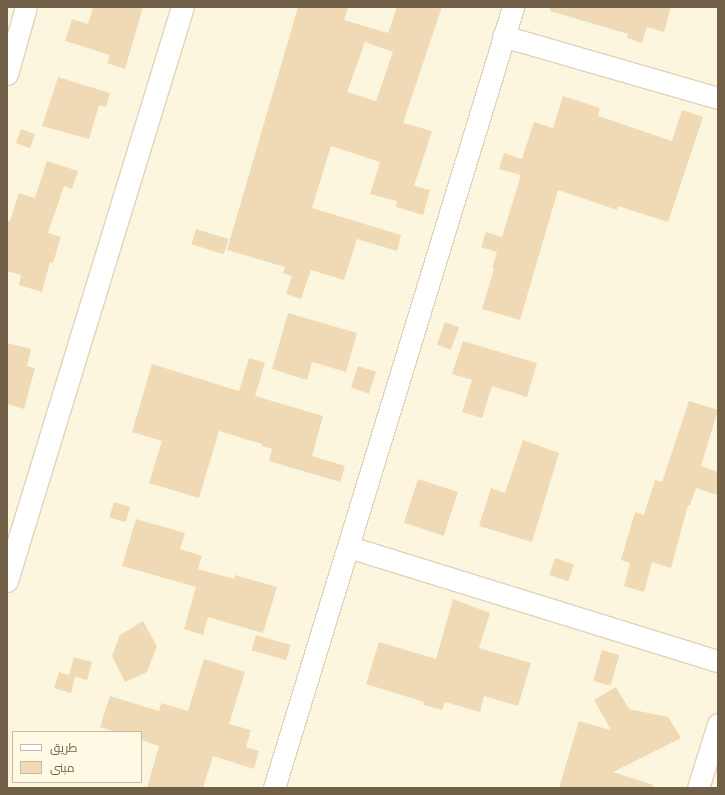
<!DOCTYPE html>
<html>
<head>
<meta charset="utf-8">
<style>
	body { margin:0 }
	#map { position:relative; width:725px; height:795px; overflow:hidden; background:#fcf6de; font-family:"Fira Sans Condensed",Cairo,sans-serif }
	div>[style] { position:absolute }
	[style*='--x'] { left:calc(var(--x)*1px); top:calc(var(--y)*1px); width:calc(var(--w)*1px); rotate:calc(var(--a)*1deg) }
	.building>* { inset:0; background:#f0dab6; transform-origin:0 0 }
	.roads { filter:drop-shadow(1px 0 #dfd3bb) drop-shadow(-1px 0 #dfd3bb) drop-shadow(0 1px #dfd3bb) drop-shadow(0 -1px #dfd3bb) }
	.street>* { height:21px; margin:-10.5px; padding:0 10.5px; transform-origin:10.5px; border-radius:10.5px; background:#fff }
	.secondary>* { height:22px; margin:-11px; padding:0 11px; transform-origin:11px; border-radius:11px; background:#fff }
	span { translate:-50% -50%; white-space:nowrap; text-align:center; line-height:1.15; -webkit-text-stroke:3px #fffae4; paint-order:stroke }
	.frame { position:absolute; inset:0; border:8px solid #715f47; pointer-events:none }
	.legend { position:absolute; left:12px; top:731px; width:130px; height:52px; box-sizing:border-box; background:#fffae4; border:1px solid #c6bca5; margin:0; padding:5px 7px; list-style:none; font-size:12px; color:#715f47 }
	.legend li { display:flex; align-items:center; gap:8px; height:20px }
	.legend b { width:20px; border:1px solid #c6bca5 }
</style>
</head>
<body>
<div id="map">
	<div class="building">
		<div style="clip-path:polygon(93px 7px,143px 7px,125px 69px,107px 63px,110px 55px,65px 41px,72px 19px,88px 24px)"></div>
		<div style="clip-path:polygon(evenodd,298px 7px,348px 7px,344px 20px,388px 33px,397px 7px,442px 7px,403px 123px,432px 131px,414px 186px,430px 190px,423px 215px,396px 207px,397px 201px,370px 194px,380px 162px,331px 146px,312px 208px,401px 235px,397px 251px,357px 239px,344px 280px,311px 270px,301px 299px,286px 294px,292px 276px,283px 273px,285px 267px,227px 250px,298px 7px,365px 42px,393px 52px,376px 101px,347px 92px,365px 42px)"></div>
		<div style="clip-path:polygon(550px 7px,671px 7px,664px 32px,647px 27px,642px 43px,627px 38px,628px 34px,550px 11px)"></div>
		<div style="clip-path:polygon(58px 77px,110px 93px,106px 107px,99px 105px,89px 139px,42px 126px)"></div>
		<div style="clip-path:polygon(563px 96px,600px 108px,598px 116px,672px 141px,682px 110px,703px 117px,668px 222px,618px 206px,617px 210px,558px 190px,520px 320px,482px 309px,494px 269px,492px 268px,497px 252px,481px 247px,486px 232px,502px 237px,521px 175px,499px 169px,504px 153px,522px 159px,534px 122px,553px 128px)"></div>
		<div style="left:21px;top:129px;width:15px;height:15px;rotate:20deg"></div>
		<div style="clip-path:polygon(47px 161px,78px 171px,72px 189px,64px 186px,48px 233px,61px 237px,53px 263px,50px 262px,42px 292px,19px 285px,21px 275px,7px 271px,7px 221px,10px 221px,19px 193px,35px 198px)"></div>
		<div style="left:196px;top:229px;width:34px;height:16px;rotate:17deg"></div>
		<div style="clip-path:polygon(288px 313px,357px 333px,346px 372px,312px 362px,307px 380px,272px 369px)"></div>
		<div style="left:445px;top:322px;width:15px;height:24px;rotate:20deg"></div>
		<div style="clip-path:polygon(463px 341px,537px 363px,527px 397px,492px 386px,482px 418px,462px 412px,472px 380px,452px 374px)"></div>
		<div style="clip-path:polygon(7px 343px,31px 349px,27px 366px,35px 368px,24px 409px,7px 404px)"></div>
		<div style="clip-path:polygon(249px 358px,265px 363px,255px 396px,323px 416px,312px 456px,345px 466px,340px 482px,269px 461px,272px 449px,262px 446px,262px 444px,219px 431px,199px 498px,149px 483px,162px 441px,132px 432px,152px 364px,239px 391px)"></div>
		<div style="left:358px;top:366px;width:19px;height:23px;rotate:18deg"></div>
		<div style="clip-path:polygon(689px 401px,718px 410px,701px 466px,718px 472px,718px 495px,696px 488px,690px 505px,688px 505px,671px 568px,652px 562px,644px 592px,624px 586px,630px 563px,621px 560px,635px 512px,644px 515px,655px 480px,662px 482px)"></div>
		<div style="clip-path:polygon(523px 440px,559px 453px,532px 542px,479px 526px,491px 488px,505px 493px)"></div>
		<div style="left:418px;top:479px;width:42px;height:46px;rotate:18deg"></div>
		<div style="left:114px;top:502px;width:17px;height:16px;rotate:17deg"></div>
		<div style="clip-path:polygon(136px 519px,185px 533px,180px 549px,202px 556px,198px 569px,234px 579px,235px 575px,277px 587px,263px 633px,208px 617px,203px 635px,184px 629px,196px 587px,122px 566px)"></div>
		<div style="left:555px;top:558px;width:20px;height:18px;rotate:18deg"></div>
		<div style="clip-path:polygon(453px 599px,490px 613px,479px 648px,531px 663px,518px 706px,484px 696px,480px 712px,445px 702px,442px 710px,423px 705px,424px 702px,366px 684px,379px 642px,436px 659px)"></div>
		<div style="clip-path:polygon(143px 621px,157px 646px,147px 672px,125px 682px,112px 656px,120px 635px)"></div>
		<div style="left:256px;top:635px;width:36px;height:16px;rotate:16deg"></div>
		<div style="left:602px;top:650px;width:18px;height:32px;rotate:16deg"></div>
		<div style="clip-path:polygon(74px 657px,92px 662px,87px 680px,75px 677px,71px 693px,54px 688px,59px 672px,69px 675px)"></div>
		<div style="clip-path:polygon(204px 659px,245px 672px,229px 724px,251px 730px,246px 747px,259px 751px,254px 769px,213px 756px,203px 788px,147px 788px,159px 746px,141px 740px,141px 732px,116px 732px,100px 727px,110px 696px,159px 711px,161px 703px,188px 711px)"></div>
		<div style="clip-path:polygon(616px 687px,629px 709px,668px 717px,681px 738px,613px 772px,653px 785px,653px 788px,559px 788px,579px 721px,611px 730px,594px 700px)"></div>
	</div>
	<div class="roads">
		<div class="street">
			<div style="--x:503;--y:36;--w:224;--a:16.1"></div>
			<div style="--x:7;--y:74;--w:70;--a:-74.2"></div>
			<div style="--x:349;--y:547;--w:386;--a:17.2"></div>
			<div style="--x:274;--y:788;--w:817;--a:-72.98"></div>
			<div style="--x:698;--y:788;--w:67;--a:-72.6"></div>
		</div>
		<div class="secondary">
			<div style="--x:7;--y:581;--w:600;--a:-72.95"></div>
		</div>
	</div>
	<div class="frame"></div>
	<ul class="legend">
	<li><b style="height:5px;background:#fff"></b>طريق</li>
	<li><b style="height:11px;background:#f0dab6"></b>مبنى</li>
	</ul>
</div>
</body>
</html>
